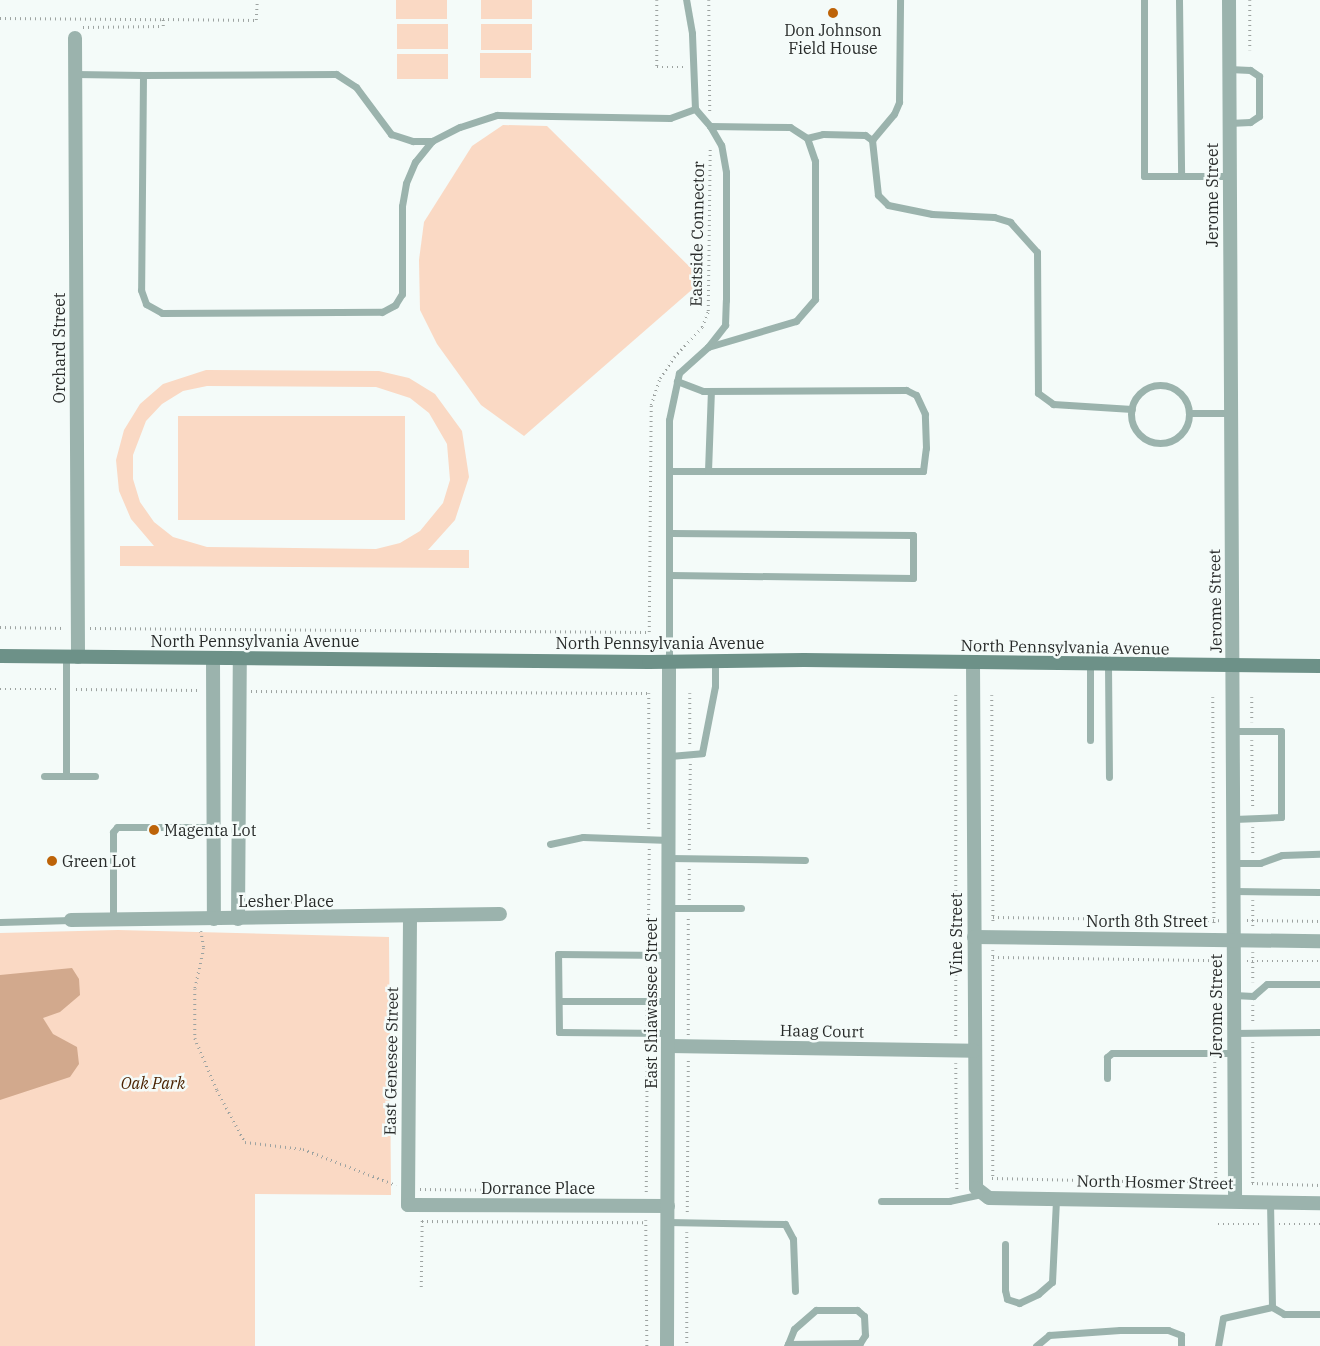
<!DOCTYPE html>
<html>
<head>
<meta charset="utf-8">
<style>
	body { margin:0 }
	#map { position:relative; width:1320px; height:1346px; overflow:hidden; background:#f4fbf9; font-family:"IBM Plex Serif",serif }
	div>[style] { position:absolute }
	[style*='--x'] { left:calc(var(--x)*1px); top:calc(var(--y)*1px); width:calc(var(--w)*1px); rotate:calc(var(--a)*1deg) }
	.green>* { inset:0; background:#fad9c4; transform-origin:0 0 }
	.forest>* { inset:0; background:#d2a98d }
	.path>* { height:2.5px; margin-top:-1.25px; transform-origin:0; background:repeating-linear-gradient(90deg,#9da3a1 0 1px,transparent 0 5px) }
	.service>* { height:7px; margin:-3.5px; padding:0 3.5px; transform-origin:3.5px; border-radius:3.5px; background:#9bb3ad }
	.service>.ring { margin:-3.5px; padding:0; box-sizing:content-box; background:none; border:7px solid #9bb3ad; border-radius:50% }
	.minor>* { height:14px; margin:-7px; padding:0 7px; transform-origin:7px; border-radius:7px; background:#9bb3ad }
	.tertiary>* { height:14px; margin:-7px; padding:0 7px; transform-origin:7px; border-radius:7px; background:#9bb3ad }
	.secondary>* { height:14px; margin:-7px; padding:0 7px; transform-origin:7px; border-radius:7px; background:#6d9188 }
	.dots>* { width:14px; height:14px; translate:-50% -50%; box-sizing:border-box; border:2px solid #f4fbf9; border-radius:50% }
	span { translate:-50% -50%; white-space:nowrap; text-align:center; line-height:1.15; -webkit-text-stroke:5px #f4fbf9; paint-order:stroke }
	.poi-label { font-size:16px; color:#282b2a }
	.left { translate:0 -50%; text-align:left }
	.street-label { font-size:16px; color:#282b2a }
	.park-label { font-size:16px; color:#4a2201; font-style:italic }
</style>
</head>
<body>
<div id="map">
	<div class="green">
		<div style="left:396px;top:0;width:51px;height:19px"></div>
		<div style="left:481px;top:0;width:51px;height:19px"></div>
		<div style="left:448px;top:24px;width:25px;height:51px;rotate:90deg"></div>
		<div style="left:532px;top:24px;width:26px;height:51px;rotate:90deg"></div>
		<div style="left:531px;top:53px;width:25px;height:51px;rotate:90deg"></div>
		<div style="left:448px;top:54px;width:25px;height:51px;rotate:90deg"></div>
		<div style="clip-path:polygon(503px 125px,547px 126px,703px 280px,524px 436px,481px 405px,437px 344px,420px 310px,419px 260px,424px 222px,472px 146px)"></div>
		<div style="clip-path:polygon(evenodd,206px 370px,379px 371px,409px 378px,435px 394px,462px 431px,469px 477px,455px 520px,428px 550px,469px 550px,469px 568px,120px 566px,120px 546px,154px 546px,131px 519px,119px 491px,116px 460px,124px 430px,140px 404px,163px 384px,206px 370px,207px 386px,376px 387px,410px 398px,429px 413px,447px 444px,450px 480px,443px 503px,420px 531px,400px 543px,376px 549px,207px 547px,173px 537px,154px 522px,140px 502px,133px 479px,133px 455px,146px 421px,162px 404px,183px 391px,207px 386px)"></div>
		<div style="left:178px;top:416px;width:227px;height:104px"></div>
		<div style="clip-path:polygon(118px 930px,389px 937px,391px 1195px,255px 1194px,255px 1346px,0 1346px,0 933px)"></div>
	</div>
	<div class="forest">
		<div style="clip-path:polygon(72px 968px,79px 979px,80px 995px,60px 1012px,43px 1018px,53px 1034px,77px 1047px,79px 1064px,70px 1077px,0 1100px,0 975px)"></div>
	</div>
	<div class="path">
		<div style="--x:657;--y:0;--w:67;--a:90"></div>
		<div style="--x:657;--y:67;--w:27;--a:0"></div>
		<div style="--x:709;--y:0;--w:111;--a:89.5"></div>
		<div style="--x:1250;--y:0;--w:50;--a:90"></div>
		<div style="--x:0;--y:18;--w:163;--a:0.4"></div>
		<div style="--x:83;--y:27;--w:80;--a:-0.7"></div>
		<div style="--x:163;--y:26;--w:7;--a:-90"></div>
		<div style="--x:163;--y:19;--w:93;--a:0.6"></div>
		<div style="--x:256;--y:20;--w:20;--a:-87"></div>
		<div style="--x:0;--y:627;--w:64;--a:0.9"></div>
		<div style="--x:90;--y:628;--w:559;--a:0.41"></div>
		<div style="--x:649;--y:632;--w:227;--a:-89.5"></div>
		<div style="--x:651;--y:405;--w:28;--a:-72"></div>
		<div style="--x:660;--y:378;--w:25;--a:-56"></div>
		<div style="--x:674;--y:357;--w:41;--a:-47"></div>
		<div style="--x:702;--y:327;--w:17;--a:-69"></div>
		<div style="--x:708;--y:311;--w:162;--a:-89.3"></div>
		<div style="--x:0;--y:689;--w:56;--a:0"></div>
		<div style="--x:76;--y:689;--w:125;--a:0.5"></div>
		<div style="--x:251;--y:691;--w:398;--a:0.3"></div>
		<div style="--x:649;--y:693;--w:137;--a:90"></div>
		<div style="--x:690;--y:693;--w:52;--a:90"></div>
		<div style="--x:956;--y:695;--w:342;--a:90"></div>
		<div style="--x:992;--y:695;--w:229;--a:89.7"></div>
		<div style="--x:1213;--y:697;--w:229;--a:89.7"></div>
		<div style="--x:1252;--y:697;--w:25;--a:90"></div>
		<div style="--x:1252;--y:740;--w:69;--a:89.2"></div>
		<div style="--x:1253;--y:827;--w:27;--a:90"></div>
		<div style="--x:689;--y:850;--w:87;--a:-89.3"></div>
		<div style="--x:689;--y:900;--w:32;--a:-90"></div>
		<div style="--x:1253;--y:900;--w:27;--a:90"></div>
		<div style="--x:251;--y:901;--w:62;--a:0.9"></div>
		<div style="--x:993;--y:917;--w:228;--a:0.8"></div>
		<div style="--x:1247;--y:920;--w:73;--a:0.8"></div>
		<div style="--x:201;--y:931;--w:17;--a:80"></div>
		<div style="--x:204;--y:948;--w:42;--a:102.4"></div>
		<div style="--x:195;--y:989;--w:49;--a:90"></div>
		<div style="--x:195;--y:1038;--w:56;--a:67.1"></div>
		<div style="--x:217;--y:1090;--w:59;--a:61.7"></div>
		<div style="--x:245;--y:1142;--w:58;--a:6.9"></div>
		<div style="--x:303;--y:1149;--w:100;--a:21.2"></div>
		<div style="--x:648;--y:945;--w:97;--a:-89.4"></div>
		<div style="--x:993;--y:950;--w:228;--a:90"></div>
		<div style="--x:1214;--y:952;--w:92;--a:89.4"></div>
		<div style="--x:1253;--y:952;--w:30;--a:90"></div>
		<div style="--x:993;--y:957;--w:228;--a:0.8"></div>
		<div style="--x:1247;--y:961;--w:73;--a:0"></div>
		<div style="--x:648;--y:992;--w:27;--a:-90"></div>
		<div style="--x:1253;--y:1005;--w:19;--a:90"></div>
		<div style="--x:647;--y:1010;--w:15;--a:90"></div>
		<div style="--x:688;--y:1035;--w:117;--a:-90"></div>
		<div style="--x:1253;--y:1042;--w:141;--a:90"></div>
		<div style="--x:1215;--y:1062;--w:121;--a:89.5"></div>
		<div style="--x:956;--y:1063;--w:127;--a:89.5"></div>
		<div style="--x:992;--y:1178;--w:224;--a:1.3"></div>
		<div style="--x:1252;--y:1183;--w:68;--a:1.7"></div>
		<div style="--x:420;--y:1189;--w:165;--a:0.7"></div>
		<div style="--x:646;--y:1192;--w:149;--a:-89.6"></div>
		<div style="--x:687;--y:1212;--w:152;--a:-89.6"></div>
		<div style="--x:646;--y:1220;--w:126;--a:89.5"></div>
		<div style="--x:422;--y:1221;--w:224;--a:0.3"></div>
		<div style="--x:1218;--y:1224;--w:43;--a:0"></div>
		<div style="--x:1279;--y:1224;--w:41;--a:0"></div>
		<div style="--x:687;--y:1232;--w:114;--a:90"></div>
		<div style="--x:421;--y:1287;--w:68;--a:-89.2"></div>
	</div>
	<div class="service">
		<div style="--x:1144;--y:0;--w:176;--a:90"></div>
		<div style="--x:1144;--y:176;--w:86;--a:0"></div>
		<div style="--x:1179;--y:0;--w:176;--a:89.3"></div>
		<div style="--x:1229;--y:69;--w:21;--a:3"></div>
		<div style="--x:1250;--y:70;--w:11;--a:34"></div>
		<div style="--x:1259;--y:76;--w:40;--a:90"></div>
		<div style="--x:1259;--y:116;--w:11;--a:146"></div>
		<div style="--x:1250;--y:122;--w:21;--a:177"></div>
		<div style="--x:75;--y:74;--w:68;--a:0.8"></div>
		<div style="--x:143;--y:75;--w:215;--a:90.5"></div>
		<div style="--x:141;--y:290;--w:15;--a:70"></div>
		<div style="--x:146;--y:304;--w:18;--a:29"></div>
		<div style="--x:162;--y:313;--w:220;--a:-0.3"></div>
		<div style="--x:382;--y:312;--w:15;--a:-28"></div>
		<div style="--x:395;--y:305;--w:13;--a:-58"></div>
		<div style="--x:402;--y:294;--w:88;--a:-90"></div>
		<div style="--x:402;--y:206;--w:23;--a:-80"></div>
		<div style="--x:406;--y:183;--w:23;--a:-67"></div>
		<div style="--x:415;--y:162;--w:27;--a:-51"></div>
		<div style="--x:432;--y:141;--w:31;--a:-27"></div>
		<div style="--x:460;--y:127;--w:39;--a:-18"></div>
		<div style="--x:497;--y:115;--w:173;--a:1"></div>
		<div style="--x:670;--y:118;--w:27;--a:-20"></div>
		<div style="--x:143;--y:75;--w:193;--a:-0.3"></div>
		<div style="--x:336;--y:74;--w:24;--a:33"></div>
		<div style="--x:356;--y:87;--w:59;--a:53.3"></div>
		<div style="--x:391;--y:134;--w:23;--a:18"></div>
		<div style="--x:413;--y:141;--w:19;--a:0"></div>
		<div style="--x:807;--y:138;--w:16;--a:-14"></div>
		<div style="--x:823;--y:134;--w:42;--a:1.4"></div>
		<div style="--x:865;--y:135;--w:9;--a:36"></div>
		<div style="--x:872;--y:140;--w:55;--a:83.8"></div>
		<div style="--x:878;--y:195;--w:14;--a:45"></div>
		<div style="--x:888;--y:205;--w:45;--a:11.6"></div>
		<div style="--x:932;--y:214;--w:62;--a:2.8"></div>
		<div style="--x:994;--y:217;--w:17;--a:17"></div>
		<div style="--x:1010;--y:222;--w:40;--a:48"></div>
		<div style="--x:1037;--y:252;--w:141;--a:89.6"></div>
		<div style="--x:1038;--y:393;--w:19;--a:36"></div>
		<div style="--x:1053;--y:404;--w:79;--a:3.6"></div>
		<div style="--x:872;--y:140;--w:34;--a:-50"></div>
		<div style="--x:894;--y:114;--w:13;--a:-67"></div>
		<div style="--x:899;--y:102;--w:102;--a:-89.4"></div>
		<div style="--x:708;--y:347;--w:28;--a:-52"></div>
		<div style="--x:725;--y:325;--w:25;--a:-88"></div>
		<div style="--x:726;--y:300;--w:128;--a:-90"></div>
		<div style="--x:726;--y:172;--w:27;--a:-100"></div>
		<div style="--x:721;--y:145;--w:22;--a:-120"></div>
		<div class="ring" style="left:1131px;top:385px;width:51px;height:51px"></div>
		<div style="--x:1189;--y:413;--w:41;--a:0"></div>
		<div style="--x:670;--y:471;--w:253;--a:0"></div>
		<div style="--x:923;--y:471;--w:23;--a:-83"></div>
		<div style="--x:926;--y:448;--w:34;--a:-92"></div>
		<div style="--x:925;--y:414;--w:21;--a:-115"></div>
		<div style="--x:916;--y:395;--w:11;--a:-153"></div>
		<div style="--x:906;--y:390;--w:203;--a:179.7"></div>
		<div style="--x:703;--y:391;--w:28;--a:-159"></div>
		<div style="--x:708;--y:471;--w:80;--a:-87.9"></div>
		<div style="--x:670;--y:575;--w:243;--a:0.7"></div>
		<div style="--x:913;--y:578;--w:43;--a:-90"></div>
		<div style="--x:913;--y:535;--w:242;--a:-179.5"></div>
		<div style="--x:669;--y:661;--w:241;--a:-90"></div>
		<div style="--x:669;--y:420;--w:48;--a:-78"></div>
		<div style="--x:679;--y:373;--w:39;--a:-42"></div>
		<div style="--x:708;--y:347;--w:92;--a:-16.5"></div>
		<div style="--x:796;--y:321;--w:29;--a:-49"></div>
		<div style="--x:815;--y:299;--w:138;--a:-90"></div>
		<div style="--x:815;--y:161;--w:24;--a:-109"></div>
		<div style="--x:807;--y:138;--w:20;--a:-147"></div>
		<div style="--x:790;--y:127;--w:80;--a:-179.3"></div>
		<div style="--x:710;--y:126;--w:23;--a:-131"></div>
		<div style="--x:695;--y:109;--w:76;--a:-92.3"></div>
		<div style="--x:692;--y:33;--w:34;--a:-100"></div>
		<div style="--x:1108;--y:665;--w:112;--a:89.5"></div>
		<div style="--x:1233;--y:731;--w:48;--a:0"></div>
		<div style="--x:1281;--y:731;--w:86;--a:90"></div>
		<div style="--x:1281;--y:817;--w:47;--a:177.6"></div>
		<div style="--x:1090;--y:740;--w:75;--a:-90"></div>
		<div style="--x:670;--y:756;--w:32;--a:-5"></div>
		<div style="--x:702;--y:753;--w:68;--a:-79"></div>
		<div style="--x:715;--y:686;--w:25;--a:-90"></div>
		<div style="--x:44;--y:776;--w:51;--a:0"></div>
		<div style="--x:66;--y:776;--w:119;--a:-90"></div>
		<div style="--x:550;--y:844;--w:34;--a:-12"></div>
		<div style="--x:583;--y:837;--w:86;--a:2"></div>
		<div style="--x:669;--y:858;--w:136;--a:0.8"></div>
		<div style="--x:1234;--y:863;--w:26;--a:0"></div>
		<div style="--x:1260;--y:863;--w:23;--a:-20"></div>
		<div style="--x:1282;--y:855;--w:38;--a:-2"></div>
		<div style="--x:1234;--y:891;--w:86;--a:0.7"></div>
		<div style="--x:669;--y:908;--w:72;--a:0"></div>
		<div style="--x:113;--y:920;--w:88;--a:-90"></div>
		<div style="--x:113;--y:832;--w:6;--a:-51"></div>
		<div style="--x:117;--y:827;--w:97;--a:0"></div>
		<div style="--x:0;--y:922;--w:71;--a:-1.6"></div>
		<div style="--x:1234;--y:995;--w:19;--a:3"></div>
		<div style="--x:1253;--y:996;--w:18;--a:-41"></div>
		<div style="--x:1267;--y:984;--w:53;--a:0"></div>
		<div style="--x:559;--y:1001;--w:109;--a:0"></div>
		<div style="--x:669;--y:1033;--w:110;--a:-179.5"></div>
		<div style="--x:559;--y:1032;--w:78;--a:-90.7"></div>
		<div style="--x:558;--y:954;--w:111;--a:0.5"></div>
		<div style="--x:1234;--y:1033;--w:86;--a:-0.7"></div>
		<div style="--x:1107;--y:1078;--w:21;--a:-90"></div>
		<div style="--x:1107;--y:1057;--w:6;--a:-39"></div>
		<div style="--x:1112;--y:1053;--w:122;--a:0"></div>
		<div style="--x:881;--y:1201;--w:68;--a:0"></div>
		<div style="--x:949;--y:1201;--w:33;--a:-12"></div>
		<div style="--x:1270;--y:1202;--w:105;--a:88.9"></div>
		<div style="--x:1272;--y:1307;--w:14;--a:30"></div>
		<div style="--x:1284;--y:1314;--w:36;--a:0"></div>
		<div style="--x:667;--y:1222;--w:118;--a:1"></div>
		<div style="--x:785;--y:1224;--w:17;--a:62"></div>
		<div style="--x:793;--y:1239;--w:52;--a:87.8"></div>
		<div style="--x:1005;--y:1244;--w:46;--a:90"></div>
		<div style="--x:1005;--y:1290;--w:9;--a:77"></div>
		<div style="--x:1007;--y:1299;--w:13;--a:18"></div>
		<div style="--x:1019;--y:1303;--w:21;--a:-25"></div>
		<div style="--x:1038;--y:1294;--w:18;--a:-41"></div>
		<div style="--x:1052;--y:1282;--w:83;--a:-87.2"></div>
		<div style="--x:787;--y:1346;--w:2;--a:-63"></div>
		<div style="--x:788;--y:1344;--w:16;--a:-68"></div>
		<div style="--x:794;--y:1329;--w:29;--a:-41"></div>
		<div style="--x:816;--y:1310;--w:41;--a:0"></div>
		<div style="--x:857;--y:1310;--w:9;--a:41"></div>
		<div style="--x:864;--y:1316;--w:19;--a:87"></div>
		<div style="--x:865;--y:1335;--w:9;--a:122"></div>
		<div style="--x:860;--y:1343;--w:72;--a:179.2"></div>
		<div style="--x:1036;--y:1346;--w:17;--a:-40"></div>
		<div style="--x:1049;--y:1335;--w:71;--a:-4"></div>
		<div style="--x:1120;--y:1330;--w:48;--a:0"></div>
		<div style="--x:1168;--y:1330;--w:14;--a:21"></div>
		<div style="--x:1181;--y:1335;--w:11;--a:90"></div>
		<div style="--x:1218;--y:1346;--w:28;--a:-80"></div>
		<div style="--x:1223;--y:1318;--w:50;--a:-12.7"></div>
	</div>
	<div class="minor">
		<div style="--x:1229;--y:0;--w:1201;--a:89.71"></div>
		<div style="--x:75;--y:38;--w:619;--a:89.72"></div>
		<div style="--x:213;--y:658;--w:261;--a:89.8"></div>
		<div style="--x:973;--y:663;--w:525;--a:89.67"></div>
		<div style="--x:976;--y:1188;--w:16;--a:38"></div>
		<div style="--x:989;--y:1198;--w:331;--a:0.9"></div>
		<div style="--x:410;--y:918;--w:287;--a:90.4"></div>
		<div style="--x:408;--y:1205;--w:260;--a:0.2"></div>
		<div style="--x:238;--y:919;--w:260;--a:-89.6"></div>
		<div style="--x:71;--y:920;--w:429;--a:-0.8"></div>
		<div style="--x:974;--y:937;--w:346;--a:0.7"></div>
		<div style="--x:669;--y:1046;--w:305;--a:0.9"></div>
	</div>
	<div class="tertiary">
		<div style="--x:667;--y:1346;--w:685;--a:-89.83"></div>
	</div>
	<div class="secondary">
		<div style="--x:0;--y:656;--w:649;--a:0.53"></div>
		<div style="--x:649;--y:662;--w:155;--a:-0.7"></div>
		<div style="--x:804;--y:660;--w:516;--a:0.67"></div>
	</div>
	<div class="dots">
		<div style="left:833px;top:13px;background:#bd6308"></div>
		<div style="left:154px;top:830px;background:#bd6308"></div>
		<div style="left:52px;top:861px;background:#bd6308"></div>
	</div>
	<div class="poi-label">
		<span style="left:833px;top:39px">Don Johnson<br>Field House</span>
		<span class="left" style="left:164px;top:830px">Magenta Lot</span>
		<span class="left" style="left:62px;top:861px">Green Lot</span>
	</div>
	<div class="street-label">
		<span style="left:1212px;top:195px;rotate:-90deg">Jerome Street</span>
		<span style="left:697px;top:234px;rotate:-89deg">Eastside Connector</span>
		<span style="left:59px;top:348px;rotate:-90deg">Orchard Street</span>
		<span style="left:1215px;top:601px;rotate:-91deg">Jerome Street</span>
		<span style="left:255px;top:641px">North Pennsylvania Avenue</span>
		<span style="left:660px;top:643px">North Pennsylvania Avenue</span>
		<span style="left:1065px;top:647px;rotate:1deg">North Pennsylvania Avenue</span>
		<span style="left:286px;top:901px">Lesher Place</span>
		<span style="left:1147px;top:921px">North 8th Street</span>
		<span style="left:956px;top:934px;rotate:-90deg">Vine Street</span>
		<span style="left:651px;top:1003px;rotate:-90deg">East Shiawassee Street</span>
		<span style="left:1216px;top:1006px;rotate:-90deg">Jerome Street</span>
		<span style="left:822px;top:1031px;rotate:1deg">Haag Court</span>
		<span style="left:391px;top:1061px;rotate:-89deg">East Genesee Street</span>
		<span style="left:1155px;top:1182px;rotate:1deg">North Hosmer Street</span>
		<span style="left:538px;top:1188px">Dorrance Place</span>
	</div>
	<div class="park-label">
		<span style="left:153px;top:1083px">Oak Park</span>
	</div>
</div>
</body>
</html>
